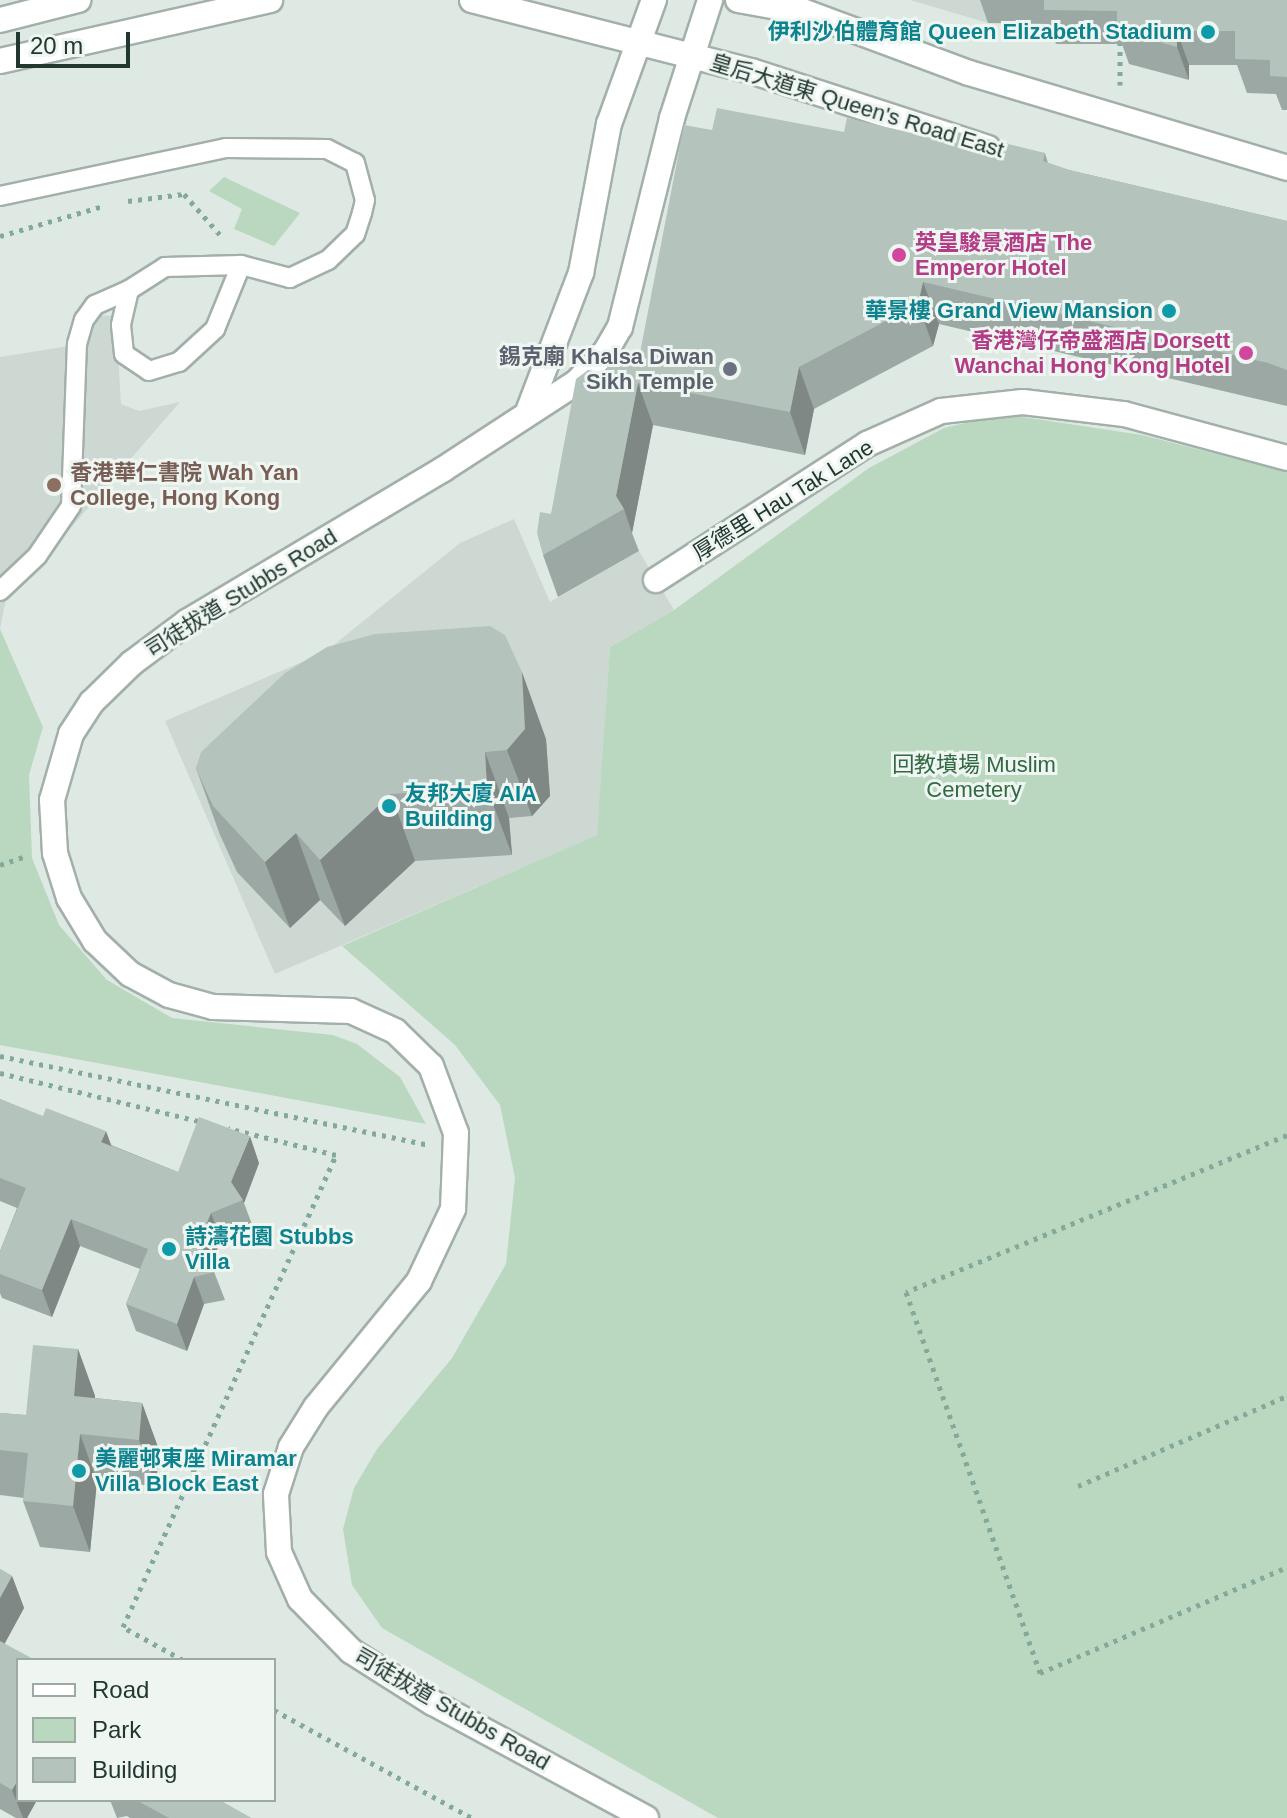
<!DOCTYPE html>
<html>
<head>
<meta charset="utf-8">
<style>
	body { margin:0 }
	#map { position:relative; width:1287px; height:1818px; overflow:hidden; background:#dfe9e4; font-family:Arial,"Noto Sans TC",sans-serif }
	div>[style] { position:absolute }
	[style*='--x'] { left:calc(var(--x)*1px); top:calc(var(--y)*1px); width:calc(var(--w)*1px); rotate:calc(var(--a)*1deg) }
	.built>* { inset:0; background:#ced8d3 }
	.green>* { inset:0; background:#bad8c0 }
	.path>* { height:5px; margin-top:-2.5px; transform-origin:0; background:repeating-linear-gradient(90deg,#83a99b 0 4px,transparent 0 10px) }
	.roads { filter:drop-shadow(2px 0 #a3b0aa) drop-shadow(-2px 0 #a3b0aa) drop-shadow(0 2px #a3b0aa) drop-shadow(0 -2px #a3b0aa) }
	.lane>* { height:18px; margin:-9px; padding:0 9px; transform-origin:9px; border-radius:9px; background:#fff }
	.street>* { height:24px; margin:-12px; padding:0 12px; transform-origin:12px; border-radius:12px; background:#fff }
	.secondary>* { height:24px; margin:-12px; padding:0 12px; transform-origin:12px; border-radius:12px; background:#fff }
	.wall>* { inset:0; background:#9ca8a3 }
	.shaded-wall>* { inset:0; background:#7f8884 }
	.building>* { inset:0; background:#b5c3bd }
	.dots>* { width:22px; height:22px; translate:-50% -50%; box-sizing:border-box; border:4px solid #eff6f2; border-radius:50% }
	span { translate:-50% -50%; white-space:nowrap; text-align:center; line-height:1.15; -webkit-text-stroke:6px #eff6f2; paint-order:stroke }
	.culture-label { font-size:22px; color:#0d838f; font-weight:700 }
	.right { translate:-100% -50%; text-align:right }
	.left { translate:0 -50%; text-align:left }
	.street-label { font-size:22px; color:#223730 }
	.hotel-label { font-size:22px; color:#b23c85; font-weight:700 }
	.worship-label { font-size:22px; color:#5b616d; font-weight:700 }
	.education-label { font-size:22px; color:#785e54; font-weight:700 }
	.park-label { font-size:22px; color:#316943 }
	.legend { position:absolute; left:16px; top:1658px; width:260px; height:144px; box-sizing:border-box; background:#eff6f2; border:2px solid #9daaa4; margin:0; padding:10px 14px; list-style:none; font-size:24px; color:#223730 }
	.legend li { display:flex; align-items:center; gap:16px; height:40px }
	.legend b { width:40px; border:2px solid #9daaa4 }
	.scale { position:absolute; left:16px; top:32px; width:114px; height:36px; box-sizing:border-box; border:4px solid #223730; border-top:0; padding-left:10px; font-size:24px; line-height:28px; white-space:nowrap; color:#223730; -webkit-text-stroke:6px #eff6f2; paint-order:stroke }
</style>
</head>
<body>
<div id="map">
	<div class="built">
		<div style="clip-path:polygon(910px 0,989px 0,988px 23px)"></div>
		<div style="clip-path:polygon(96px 315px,116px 316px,121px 404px,139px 411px,180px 402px,43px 560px,8px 589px,0 629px,0 357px,88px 343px)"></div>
		<div style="clip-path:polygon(514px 519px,550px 602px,639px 551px,674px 610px,610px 647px,598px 835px,275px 974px,165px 721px,325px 652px,460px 543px)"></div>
	</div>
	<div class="green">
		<div style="clip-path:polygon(224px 177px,300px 213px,274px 246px,234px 229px,242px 209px,209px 191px)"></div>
		<div style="clip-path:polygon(1002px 414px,1142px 435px,1287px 472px,1287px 1818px,718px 1818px,382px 1628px,352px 1585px,343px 1529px,354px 1488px,377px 1449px,452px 1358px,506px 1264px,515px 1178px,500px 1105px,455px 1045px,342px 946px,597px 835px,610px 647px,674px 610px,869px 468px,944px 428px)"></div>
		<div style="clip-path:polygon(0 629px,43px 727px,29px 775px,32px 858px,59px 925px,107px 980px,172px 1018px,333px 1035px,357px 1044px,400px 1077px,426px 1124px,0 1045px)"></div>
	</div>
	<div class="path">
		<div style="--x:1120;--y:85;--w:44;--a:-90"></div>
		<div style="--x:128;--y:201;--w:56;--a:-7.1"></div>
		<div style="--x:184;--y:194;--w:57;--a:48.5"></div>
		<div style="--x:0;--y:236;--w:107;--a:-16.2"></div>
		<div style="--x:0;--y:865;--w:28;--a:-19"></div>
		<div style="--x:0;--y:1056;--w:435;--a:11.7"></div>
		<div style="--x:0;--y:1073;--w:209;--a:13.6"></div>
		<div style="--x:1287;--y:1135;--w:412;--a:157.6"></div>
		<div style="--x:906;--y:1292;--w:404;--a:70.6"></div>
		<div style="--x:1040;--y:1673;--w:269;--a:-23.2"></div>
		<div style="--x:1078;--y:1486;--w:228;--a:-23.3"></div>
		<div style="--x:183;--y:1660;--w:68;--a:-151.2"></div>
		<div style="--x:123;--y:1627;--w:518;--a:-65.71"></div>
		<div style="--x:336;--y:1155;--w:111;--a:-166"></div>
		<div style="--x:274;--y:1710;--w:226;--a:28.6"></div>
	</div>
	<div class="roads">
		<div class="lane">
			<div style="--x:0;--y:196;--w:231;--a:-12"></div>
			<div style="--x:226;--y:148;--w:101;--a:0.6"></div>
			<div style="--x:327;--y:149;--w:31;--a:27"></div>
			<div style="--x:355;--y:163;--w:38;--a:75"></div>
			<div style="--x:365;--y:200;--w:13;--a:103"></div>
			<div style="--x:362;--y:213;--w:22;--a:108"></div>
			<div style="--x:355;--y:234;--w:37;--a:136"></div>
			<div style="--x:328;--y:260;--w:42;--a:154.7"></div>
			<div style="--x:290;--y:278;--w:51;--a:-165.1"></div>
			<div style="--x:241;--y:265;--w:76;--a:178.5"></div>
			<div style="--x:165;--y:267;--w:43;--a:147.4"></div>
			<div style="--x:129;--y:290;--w:36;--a:103"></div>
			<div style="--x:121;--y:325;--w:29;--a:84"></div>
			<div style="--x:124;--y:354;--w:30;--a:34"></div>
			<div style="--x:149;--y:371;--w:31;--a:-17"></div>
			<div style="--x:179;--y:362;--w:49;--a:-42.5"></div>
			<div style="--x:215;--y:329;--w:69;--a:-67.9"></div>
			<div style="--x:0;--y:591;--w:51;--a:-43.4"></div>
			<div style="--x:37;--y:556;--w:60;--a:-55.8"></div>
			<div style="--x:71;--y:506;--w:162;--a:-87.9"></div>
			<div style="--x:77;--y:344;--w:25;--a:-74"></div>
			<div style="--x:84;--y:320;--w:19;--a:-54"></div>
			<div style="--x:95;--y:305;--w:37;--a:-24"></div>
		</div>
		<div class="street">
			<div style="--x:656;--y:580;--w:251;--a:-32.8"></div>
			<div style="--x:867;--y:444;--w:81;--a:-24"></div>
			<div style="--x:941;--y:411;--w:82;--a:-6.3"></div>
			<div style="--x:1023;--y:402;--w:102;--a:6.8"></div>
			<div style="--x:1124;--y:414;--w:169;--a:15.1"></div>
		</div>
		<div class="secondary">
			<div style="--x:472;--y:0;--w:288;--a:14.3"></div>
			<div style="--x:751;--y:71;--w:249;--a:18"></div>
			<div style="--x:738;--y:0;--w:68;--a:10.2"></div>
			<div style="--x:805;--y:12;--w:175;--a:20.4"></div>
			<div style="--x:969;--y:73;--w:332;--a:16.6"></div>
			<div style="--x:0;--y:20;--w:81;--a:-14.4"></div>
			<div style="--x:0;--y:61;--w:277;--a:-12.7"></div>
			<div style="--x:529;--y:409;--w:146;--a:-69.1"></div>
			<div style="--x:581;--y:273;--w:152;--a:-79.4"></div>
			<div style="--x:609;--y:124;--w:132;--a:-70.1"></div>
			<div style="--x:646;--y:1818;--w:242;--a:-151.6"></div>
			<div style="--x:433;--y:1703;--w:97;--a:-147.6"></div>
			<div style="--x:351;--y:1651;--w:73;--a:-134.4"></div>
			<div style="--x:300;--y:1599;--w:51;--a:-114.1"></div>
			<div style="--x:279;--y:1552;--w:58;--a:-93"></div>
			<div style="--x:276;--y:1494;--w:49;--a:-72.3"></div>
			<div style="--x:291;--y:1447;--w:47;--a:-58"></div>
			<div style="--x:316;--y:1407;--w:163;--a:-50.7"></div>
			<div style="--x:419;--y:1281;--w:80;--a:-64.7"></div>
			<div style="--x:453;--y:1209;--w:76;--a:-87.7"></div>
			<div style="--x:456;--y:1133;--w:72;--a:-110.5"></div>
			<div style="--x:431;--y:1066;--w:50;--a:-135.8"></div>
			<div style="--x:395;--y:1031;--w:48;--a:-155.6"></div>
			<div style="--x:351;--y:1011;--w:138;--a:-178.3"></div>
			<div style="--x:213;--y:1007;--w:46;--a:-164.7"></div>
			<div style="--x:169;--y:995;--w:44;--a:-151.7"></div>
			<div style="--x:130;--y:974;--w:48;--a:-136.7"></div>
			<div style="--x:95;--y:941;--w:50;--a:-121.2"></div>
			<div style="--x:69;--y:898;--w:47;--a:-107.3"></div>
			<div style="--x:55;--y:853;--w:53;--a:-93.2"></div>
			<div style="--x:52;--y:800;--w:69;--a:-73.9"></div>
			<div style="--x:71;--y:734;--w:38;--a:-57"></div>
			<div style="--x:92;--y:702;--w:56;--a:-44.3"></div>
			<div style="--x:132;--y:663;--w:69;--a:-36.7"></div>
			<div style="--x:187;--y:622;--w:297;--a:-30.8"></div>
			<div style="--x:442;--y:470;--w:161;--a:-33.1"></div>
			<div style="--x:577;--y:382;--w:42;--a:-46.9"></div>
			<div style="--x:606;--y:351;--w:28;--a:-60"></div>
			<div style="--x:620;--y:327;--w:215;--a:-76"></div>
			<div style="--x:672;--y:118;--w:124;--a:-72.1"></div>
		</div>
	</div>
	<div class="wall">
		<div style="clip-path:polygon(980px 0,1287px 0,1287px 110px,1282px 110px,1276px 94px,1247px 93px,1237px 65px,1189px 65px,1189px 80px,1129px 64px,1122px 44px,1056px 44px,1049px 24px,988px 23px)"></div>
		<div style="clip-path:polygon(712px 130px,844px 132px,1045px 153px,1048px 163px,1069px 170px,1287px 221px,1287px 406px,939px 324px,933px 346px,814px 409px,805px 455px,653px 425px,632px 533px,639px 551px,558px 597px,543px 555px,551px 514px,606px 373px,639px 358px)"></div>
		<div style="clip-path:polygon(546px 739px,550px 796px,532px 816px,509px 818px,512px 855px,415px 861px,345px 926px,320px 900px,290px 928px,237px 872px,220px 835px,196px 768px)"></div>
		<div style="clip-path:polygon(0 1099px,111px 1145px,178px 1172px,259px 1163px,244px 1203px,253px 1227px,221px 1240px,211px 1264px,225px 1300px,204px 1304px,187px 1351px,136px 1331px,126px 1304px,140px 1269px,80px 1246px,52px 1317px,2px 1298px,0 1293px,0 1251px,17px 1208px,0 1201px)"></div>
		<div style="clip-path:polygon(78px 1349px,95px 1396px,95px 1398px,142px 1403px,159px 1450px,156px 1486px,97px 1481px,90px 1552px,40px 1547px,23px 1501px,24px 1498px,0 1495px,0 1413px,26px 1415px)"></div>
		<div style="clip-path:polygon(0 1569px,12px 1576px,24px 1608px,5px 1643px,37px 1800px,27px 1818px,16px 1818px,0 1809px)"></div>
		<div style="clip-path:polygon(110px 1800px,219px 1800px,251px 1818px,130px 1818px,127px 1816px,117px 1818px)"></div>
	</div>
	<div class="shaded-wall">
		<div style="clip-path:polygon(1177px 31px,1189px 65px,1189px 80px,1177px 47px)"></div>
		<div style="clip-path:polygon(923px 282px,939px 324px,933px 346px,918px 304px)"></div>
		<div style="clip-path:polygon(799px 367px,814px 409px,805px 455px,790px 412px)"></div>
		<div style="clip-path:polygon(638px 383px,653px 425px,632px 533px,624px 509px,616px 496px)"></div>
		<div style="clip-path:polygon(522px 672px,546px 739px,550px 796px,532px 816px,507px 750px)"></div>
		<div style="clip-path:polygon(485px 752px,509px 818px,512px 855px,487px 788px)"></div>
		<div style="clip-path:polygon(391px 794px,415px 861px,345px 926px,320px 860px)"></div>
		<div style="clip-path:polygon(296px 833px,320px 900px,290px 928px,265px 862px)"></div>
		<div style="clip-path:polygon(106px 1131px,116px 1158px,101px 1142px)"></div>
		<div style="clip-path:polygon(250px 1136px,259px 1163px,244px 1203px,231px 1182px)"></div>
		<div style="clip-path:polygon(211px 1213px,221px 1240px,209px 1269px,199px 1242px)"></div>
		<div style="clip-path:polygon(71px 1219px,80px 1246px,52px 1317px,42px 1290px)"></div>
		<div style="clip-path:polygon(194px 1277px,204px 1304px,187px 1351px,177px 1324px)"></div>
		<div style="clip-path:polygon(78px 1349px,95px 1396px,92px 1435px,74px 1396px)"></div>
		<div style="clip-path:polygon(142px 1403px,159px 1450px,156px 1486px,139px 1440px)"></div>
		<div style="clip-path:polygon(80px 1434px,97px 1481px,90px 1552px,73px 1506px)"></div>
		<div style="clip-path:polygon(12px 1576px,24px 1608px,0 1652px,0 1598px)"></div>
		<div style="clip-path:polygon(18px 1780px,18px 1800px,37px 1800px,27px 1818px,23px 1818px,12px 1790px)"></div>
	</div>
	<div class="building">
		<div style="clip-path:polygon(1044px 0,1287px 0,1287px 77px,1270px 76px,1270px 60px,1235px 59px,1235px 31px,1177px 31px,1177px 47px,1117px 30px,1117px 11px,1044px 10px)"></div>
		<div style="clip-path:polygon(717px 108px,844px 132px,847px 118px,956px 143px,958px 132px,1045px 153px,1043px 161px,1069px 170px,1287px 221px,1287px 370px,1268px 363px,923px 282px,918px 304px,799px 367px,790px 412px,638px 383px,616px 496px,624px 509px,543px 555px,537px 533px,540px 512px,551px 514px,576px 379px,588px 370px,606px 373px,610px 351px,639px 358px,684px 125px,712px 130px)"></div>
		<div style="clip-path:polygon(490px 626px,505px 635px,522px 672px,525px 729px,507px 750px,485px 752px,487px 788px,391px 794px,320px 860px,296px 833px,265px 862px,213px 806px,196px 768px,201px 752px,285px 673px,327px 647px,375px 634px)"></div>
		<div style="clip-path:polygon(0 1099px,43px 1116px,46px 1108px,106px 1131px,101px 1142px,178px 1172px,199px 1117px,250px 1136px,231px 1182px,243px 1200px,211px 1213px,199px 1242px,215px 1272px,194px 1277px,177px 1324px,126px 1304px,148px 1249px,71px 1219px,42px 1290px,0 1274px,0 1251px,26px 1188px,0 1178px)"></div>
		<div style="clip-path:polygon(33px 1345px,78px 1349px,74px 1396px,142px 1403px,139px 1440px,80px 1434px,73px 1506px,23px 1501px,28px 1453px,0 1450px,0 1413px,26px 1415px)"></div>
		<div style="clip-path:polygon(0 1569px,12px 1576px,0 1598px)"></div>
		<div style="clip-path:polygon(0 1641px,35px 1660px,18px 1660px,18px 1780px,12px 1790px,0 1783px)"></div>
		<div style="clip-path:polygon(136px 1800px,219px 1800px,251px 1818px,169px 1818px)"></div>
	</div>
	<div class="dots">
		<div style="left:1208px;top:32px;background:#0f9aa8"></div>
		<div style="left:899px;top:255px;background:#d1479c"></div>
		<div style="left:1169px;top:311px;background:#0f9aa8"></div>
		<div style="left:1246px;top:353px;background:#d1479c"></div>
		<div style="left:730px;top:369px;background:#6b7280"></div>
		<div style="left:54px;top:485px;background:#8d6e63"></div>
		<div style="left:389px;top:806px;background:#0f9aa8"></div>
		<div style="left:169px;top:1249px;background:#0f9aa8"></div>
		<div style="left:79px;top:1471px;background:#0f9aa8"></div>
	</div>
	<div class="culture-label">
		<span class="right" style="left:1192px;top:32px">伊利沙伯體育館 Queen Elizabeth Stadium</span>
		<span class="right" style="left:1153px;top:311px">華景樓 Grand View Mansion</span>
		<span class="left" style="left:405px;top:806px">友邦大廈 AIA<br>Building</span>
		<span class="left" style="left:185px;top:1249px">詩濤花園 Stubbs<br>Villa</span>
		<span class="left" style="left:95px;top:1471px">美麗邨東座 Miramar<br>Villa Block East</span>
	</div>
	<div class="street-label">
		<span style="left:857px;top:106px;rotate:17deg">皇后大道東 Queen's Road East</span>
		<span style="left:783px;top:500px;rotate:-32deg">厚德里 Hau Tak Lane</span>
		<span style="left:241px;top:593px;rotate:-32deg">司徒拔道 Stubbs Road</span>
		<span style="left:452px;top:1709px;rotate:30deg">司徒拔道 Stubbs Road</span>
	</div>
	<div class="hotel-label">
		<span class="left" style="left:915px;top:255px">英皇駿景酒店 The<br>Emperor Hotel</span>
		<span class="right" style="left:1230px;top:353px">香港灣仔帝盛酒店 Dorsett<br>Wanchai Hong Kong Hotel</span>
	</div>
	<div class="worship-label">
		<span class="right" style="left:714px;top:369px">錫克廟 Khalsa Diwan<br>Sikh Temple</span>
	</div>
	<div class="education-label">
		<span class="left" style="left:70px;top:485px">香港華仁書院 Wah Yan<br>College, Hong Kong</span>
	</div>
	<div class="park-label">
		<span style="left:974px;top:777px">回教墳場 Muslim<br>Cemetery</span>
	</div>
	<ul class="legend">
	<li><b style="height:10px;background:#fff"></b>Road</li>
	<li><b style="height:22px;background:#bad8c0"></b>Park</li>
	<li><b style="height:22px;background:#b5c3bd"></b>Building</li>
	</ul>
	<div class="scale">20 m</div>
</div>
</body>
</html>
